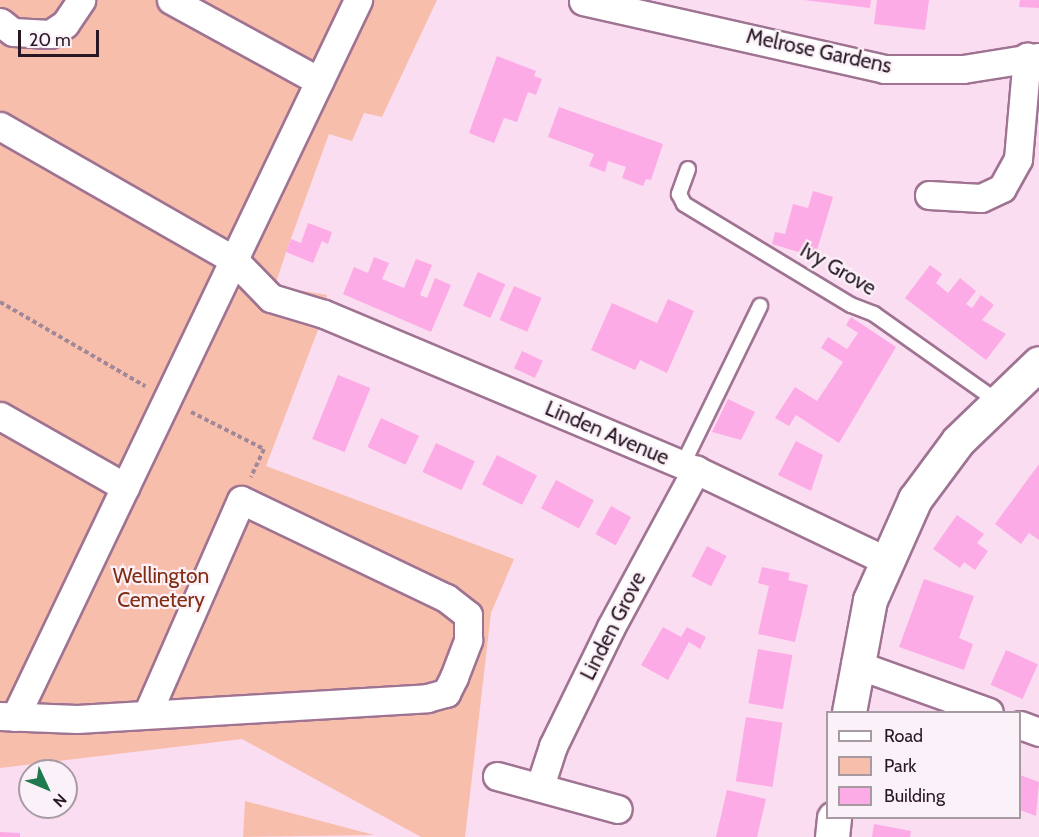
<!DOCTYPE html>
<html>
<head>
<meta charset="utf-8">
<style>
	body { margin:0 }
	#map { position:relative; width:1039px; height:837px; overflow:hidden; background:#fbddf1; font-family:Cabin,sans-serif }
	div>[style] { position:absolute }
	[style*='--x'] { left:calc(var(--x)*1px); top:calc(var(--y)*1px); width:calc(var(--w)*1px); rotate:calc(var(--a)*1deg) }
	.green>* { inset:0; background:#f8beac }
	.building>* { inset:0; background:#fdabe6; transform-origin:0 0 }
	.path>* { height:4px; margin-top:-2px; transform-origin:0; background:repeating-linear-gradient(90deg,#a18899 0 4.5px,transparent 0 7.5px) }
	.roads { filter:drop-shadow(2px 0 #9f7392) drop-shadow(-2px 0 #9f7392) drop-shadow(0 2px #9f7392) drop-shadow(0 -2px #9f7392) }
	.lane>* { height:14px; margin:-7px; padding:0 7px; transform-origin:7px; border-radius:7px; background:#fff }
	.street>* { height:27px; margin:-13.5px; padding:0 13.5px; transform-origin:13.5px; border-radius:13.5px; background:#fff }
	.secondary>* { height:33px; margin:-16.5px; padding:0 16.5px; transform-origin:16.5px; border-radius:16.5px; background:#fff }
	span { translate:-50% -50%; white-space:nowrap; text-align:center; line-height:1.15; -webkit-text-stroke:4.5px #fbf1f8; paint-order:stroke }
	.street-label { font-size:21px; color:#291824 }
	.park-label { font-size:21px; color:#802d12 }
	.legend { position:absolute; left:826px; top:711px; width:195px; height:108px; box-sizing:border-box; background:#fbf1f8; border:2px solid #a79aa3; margin:0; padding:8px 10px; list-style:none; font-size:18px; color:#291824 }
	.legend li { display:flex; align-items:center; gap:12px; height:30px }
	.legend b { width:30px; border:2px solid #a79aa3 }
	.north { position:absolute; left:18px; top:759px; width:60px; height:60px; box-sizing:border-box; background:#fbf1f8; border:2px solid #a79aa3; border-radius:50%; rotate:134deg; font-size:16px; font-weight:700; line-height:24px; text-align:center; color:#291824 }
	.north::after { content:''; display:block; margin:auto; width:21px; height:27px; background:#1e794e; clip-path:polygon(50% 0,100% 100%,50% 72%,0 100%) }
	.scale { position:absolute; left:18px; top:30px; width:81px; height:27px; box-sizing:border-box; border:3px solid #291824; border-top:0; padding-left:8px; font-size:18px; line-height:21px; white-space:nowrap; color:#291824; -webkit-text-stroke:4px #fbf1f8; paint-order:stroke }
</style>
</head>
<body>
<div id="map">
	<div class="green">
		<div style="clip-path:polygon(0 0,437px 0,382px 117px,364px 113px,352px 141px,329px 134px,286px 252px,275px 286px,327px 295px,324px 314px,266px 466px,514px 559px,491px 613px,465px 837px,421px 837px,242px 739px,0 768px)"></div>
		<div style="clip-path:polygon(245px 801px,374px 835px,243px 837px)"></div>
	</div>
	<div class="building">
		<div style="clip-path:polygon(804px 0,871px 0,870px 8px)"></div>
		<div style="clip-path:polygon(877px 0,929px 0,925px 30px,874px 24px)"></div>
		<div style="clip-path:polygon(1020px 0,1039px 0,1039px 8px,1019px 7px)"></div>
		<div style="clip-path:polygon(497px 56px,536px 71px,534px 76px,542px 79px,536px 95px,528px 92px,517px 122px,504px 118px,494px 143px,469px 133px)"></div>
		<div style="clip-path:polygon(559px 107px,663px 144px,651px 180px,646px 179px,643px 186px,622px 178px,626px 167px,608px 161px,605px 172px,589px 166px,594px 154px,548px 137px)"></div>
		<div style="clip-path:polygon(813px 191px,833px 197px,815px 257px,772px 244px,775px 232px,785px 234px,793px 204px,808px 208px)"></div>
		<div style="clip-path:polygon(308px 223px,332px 232px,328px 244px,322px 241px,313px 263px,286px 252px,291px 239px,301px 243px)"></div>
		<div style="clip-path:polygon(374px 257px,389px 263px,382px 279px,404px 288px,416px 259px,432px 265px,420px 295px,427px 298px,435px 278px,451px 285px,431px 332px,343px 294px,354px 267px,368px 273px)"></div>
		<div style="clip-path:polygon(930px 265px,942px 274px,936px 283px,948px 293px,960px 278px,976px 291px,966px 304px,972px 308px,981px 295px,994px 305px,982px 320px,1006px 334px,986px 360px,905px 298px)"></div>
		<div style="left:478px;top:272px;width:30px;height:37px;rotate:24deg"></div>
		<div style="left:514px;top:286px;width:30px;height:37px;rotate:23deg"></div>
		<div style="clip-path:polygon(668px 299px,694px 311px,667px 373px,640px 360px,635px 370px,591px 350px,612px 303px,657px 323px)"></div>
		<div style="clip-path:polygon(851px 317px,896px 347px,839px 443px,796px 415px,789px 426px,775px 418px,795px 387px,817px 401px,843px 362px,821px 348px,828px 337px,847px 349px,858px 333px,846px 325px)"></div>
		<div style="left:522px;top:351px;width:23px;height:19px;rotate:25deg"></div>
		<div style="left:338px;top:375px;width:35px;height:69px;rotate:22deg"></div>
		<div style="clip-path:polygon(728px 399px,755px 412px,741px 440px,712px 432px)"></div>
		<div style="left:381px;top:418px;width:42px;height:32px;rotate:25deg"></div>
		<div style="clip-path:polygon(796px 441px,823px 455px,811px 491px,778px 475px)"></div>
		<div style="left:436px;top:443px;width:43px;height:32px;rotate:25deg"></div>
		<div style="left:497px;top:455px;width:45px;height:33px;rotate:27deg"></div>
		<div style="clip-path:polygon(1039px 464px,1039px 540px,1029px 533px,1021px 544px,995px 524px)"></div>
		<div style="left:556px;top:480px;width:43px;height:32px;rotate:28deg"></div>
		<div style="left:611px;top:506px;width:23px;height:32px;rotate:29deg"></div>
		<div style="clip-path:polygon(957px 515px,984px 534px,977px 543px,988px 551px,975px 570px,964px 562px,960px 568px,933px 549px)"></div>
		<div style="left:707px;top:546px;width:22px;height:34px;rotate:27deg"></div>
		<div style="clip-path:polygon(762px 567px,790px 573px,788px 580px,808px 585px,795px 642px,758px 634px,769px 586px,758px 583px)"></div>
		<div style="clip-path:polygon(924px 579px,974px 596px,959px 638px,973px 644px,964px 670px,899px 647px)"></div>
		<div style="clip-path:polygon(663px 627px,681px 637px,687px 627px,706px 637px,700px 649px,689px 642px,668px 680px,641px 665px)"></div>
		<div style="left:758px;top:649px;width:35px;height:55px;rotate:10deg"></div>
		<div style="left:1006px;top:650px;width:35px;height:38px;rotate:24deg"></div>
		<div style="left:746px;top:717px;width:37px;height:65px;rotate:9deg"></div>
		<div style="clip-path:polygon(1020px 775px,1039px 782px,1036px 816px,1020px 810px)"></div>
		<div style="clip-path:polygon(727px 790px,766px 799px,757px 837px,716px 837px)"></div>
		<div style="clip-path:polygon(874px 824px,911px 831px,910px 837px,872px 837px)"></div>
		<div style="clip-path:polygon(0 832px,20px 833px,20px 837px,0 837px)"></div>
	</div>
	<div class="path">
		<div style="--x:0;--y:302;--w:168;--a:30.1"></div>
		<div style="--x:191;--y:412;--w:82;--a:26.9"></div>
		<div style="--x:264;--y:449;--w:31;--a:115"></div>
	</div>
	<div class="roads">
		<div class="lane">
			<div style="--x:688;--y:169;--w:27;--a:110"></div>
			<div style="--x:679;--y:194;--w:11;--a:63"></div>
			<div style="--x:684;--y:204;--w:195;--a:31.2"></div>
			<div style="--x:851;--y:305;--w:25;--a:21"></div>
			<div style="--x:874;--y:314;--w:151;--a:35.3"></div>
			<div style="--x:683;--y:464;--w:176;--a:-64"></div>
		</div>
		<div class="street">
			<div style="--x:171;--y:0;--w:169;--a:28.7"></div>
			<div style="--x:583;--y:1;--w:309;--a:12.7"></div>
			<div style="--x:884;--y:69;--w:79;--a:0"></div>
			<div style="--x:963;--y:69;--w:77;--a:-9"></div>
			<div style="--x:0;--y:22;--w:16;--a:38"></div>
			<div style="--x:13;--y:32;--w:37;--a:3"></div>
			<div style="--x:50;--y:34;--w:18;--a:-34"></div>
			<div style="--x:65;--y:24;--w:29;--a:-56"></div>
			<div style="--x:0;--y:126;--w:270;--a:29.8"></div>
			<div style="--x:234;--y:260;--w:53;--a:45.8"></div>
			<div style="--x:271;--y:298;--w:55;--a:16.8"></div>
			<div style="--x:324;--y:314;--w:403;--a:22.8"></div>
			<div style="--x:696;--y:470;--w:209;--a:25.5"></div>
			<div style="--x:929;--y:195;--w:52;--a:3.3"></div>
			<div style="--x:981;--y:198;--w:23;--a:-25"></div>
			<div style="--x:1002;--y:188;--w:33;--a:-61"></div>
			<div style="--x:1018;--y:159;--w:103;--a:-85"></div>
			<div style="--x:0;--y:416;--w:144;--a:29.6"></div>
			<div style="--x:855;--y:664;--w:142;--a:19.7"></div>
			<div style="--x:0;--y:716;--w:77;--a:2.2"></div>
			<div style="--x:77;--y:719;--w:351;--a:-3.4"></div>
			<div style="--x:427;--y:698;--w:20;--a:-15"></div>
			<div style="--x:446;--y:693;--w:18;--a:-63"></div>
			<div style="--x:454;--y:677;--w:40;--a:-69"></div>
			<div style="--x:468;--y:640;--w:25;--a:-90"></div>
			<div style="--x:468;--y:615;--w:28;--a:-142"></div>
			<div style="--x:446;--y:598;--w:227;--a:-154.4"></div>
			<div style="--x:241;--y:500;--w:234;--a:113.7"></div>
			<div style="--x:15;--y:717;--w:795;--a:-64.43"></div>
			<div style="--x:1020;--y:725;--w:20;--a:20"></div>
			<div style="--x:497;--y:776;--w:125;--a:15.3"></div>
			<div style="--x:540;--y:786;--w:42;--a:-72"></div>
			<div style="--x:553;--y:746;--w:132;--a:-64"></div>
			<div style="--x:611;--y:627;--w:179;--a:-61.6"></div>
		</div>
		<div class="secondary">
			<div style="--x:849;--y:712;--w:114;--a:-79.4"></div>
			<div style="--x:870;--y:600;--w:111;--a:-66"></div>
			<div style="--x:915;--y:499;--w:72;--a:-53.4"></div>
			<div style="--x:958;--y:441;--w:112;--a:-43.9"></div>
			<div style="--x:832;--y:837;--w:19;--a:-84"></div>
		</div>
	</div>
	<div class="street-label">
		<span style="left:819px;top:51px;rotate:12deg">Melrose Gardens</span>
		<span style="left:838px;top:269px;rotate:30deg">Ivy Grove</span>
		<span style="left:607px;top:433px;rotate:23deg">Linden Avenue</span>
		<span style="left:613px;top:626px;rotate:-63deg">Linden Grove</span>
	</div>
	<div class="park-label">
		<span style="left:161px;top:588px">Wellington<br>Cemetery</span>
	</div>
	<ul class="legend">
	<li><b style="height:8px;background:#fff"></b>Road</li>
	<li><b style="height:16px;background:#f8beac"></b>Park</li>
	<li><b style="height:16px;background:#fdabe6"></b>Building</li>
	</ul>
	<div class="north">N</div>
	<div class="scale">20 m</div>
</div>
</body>
</html>
